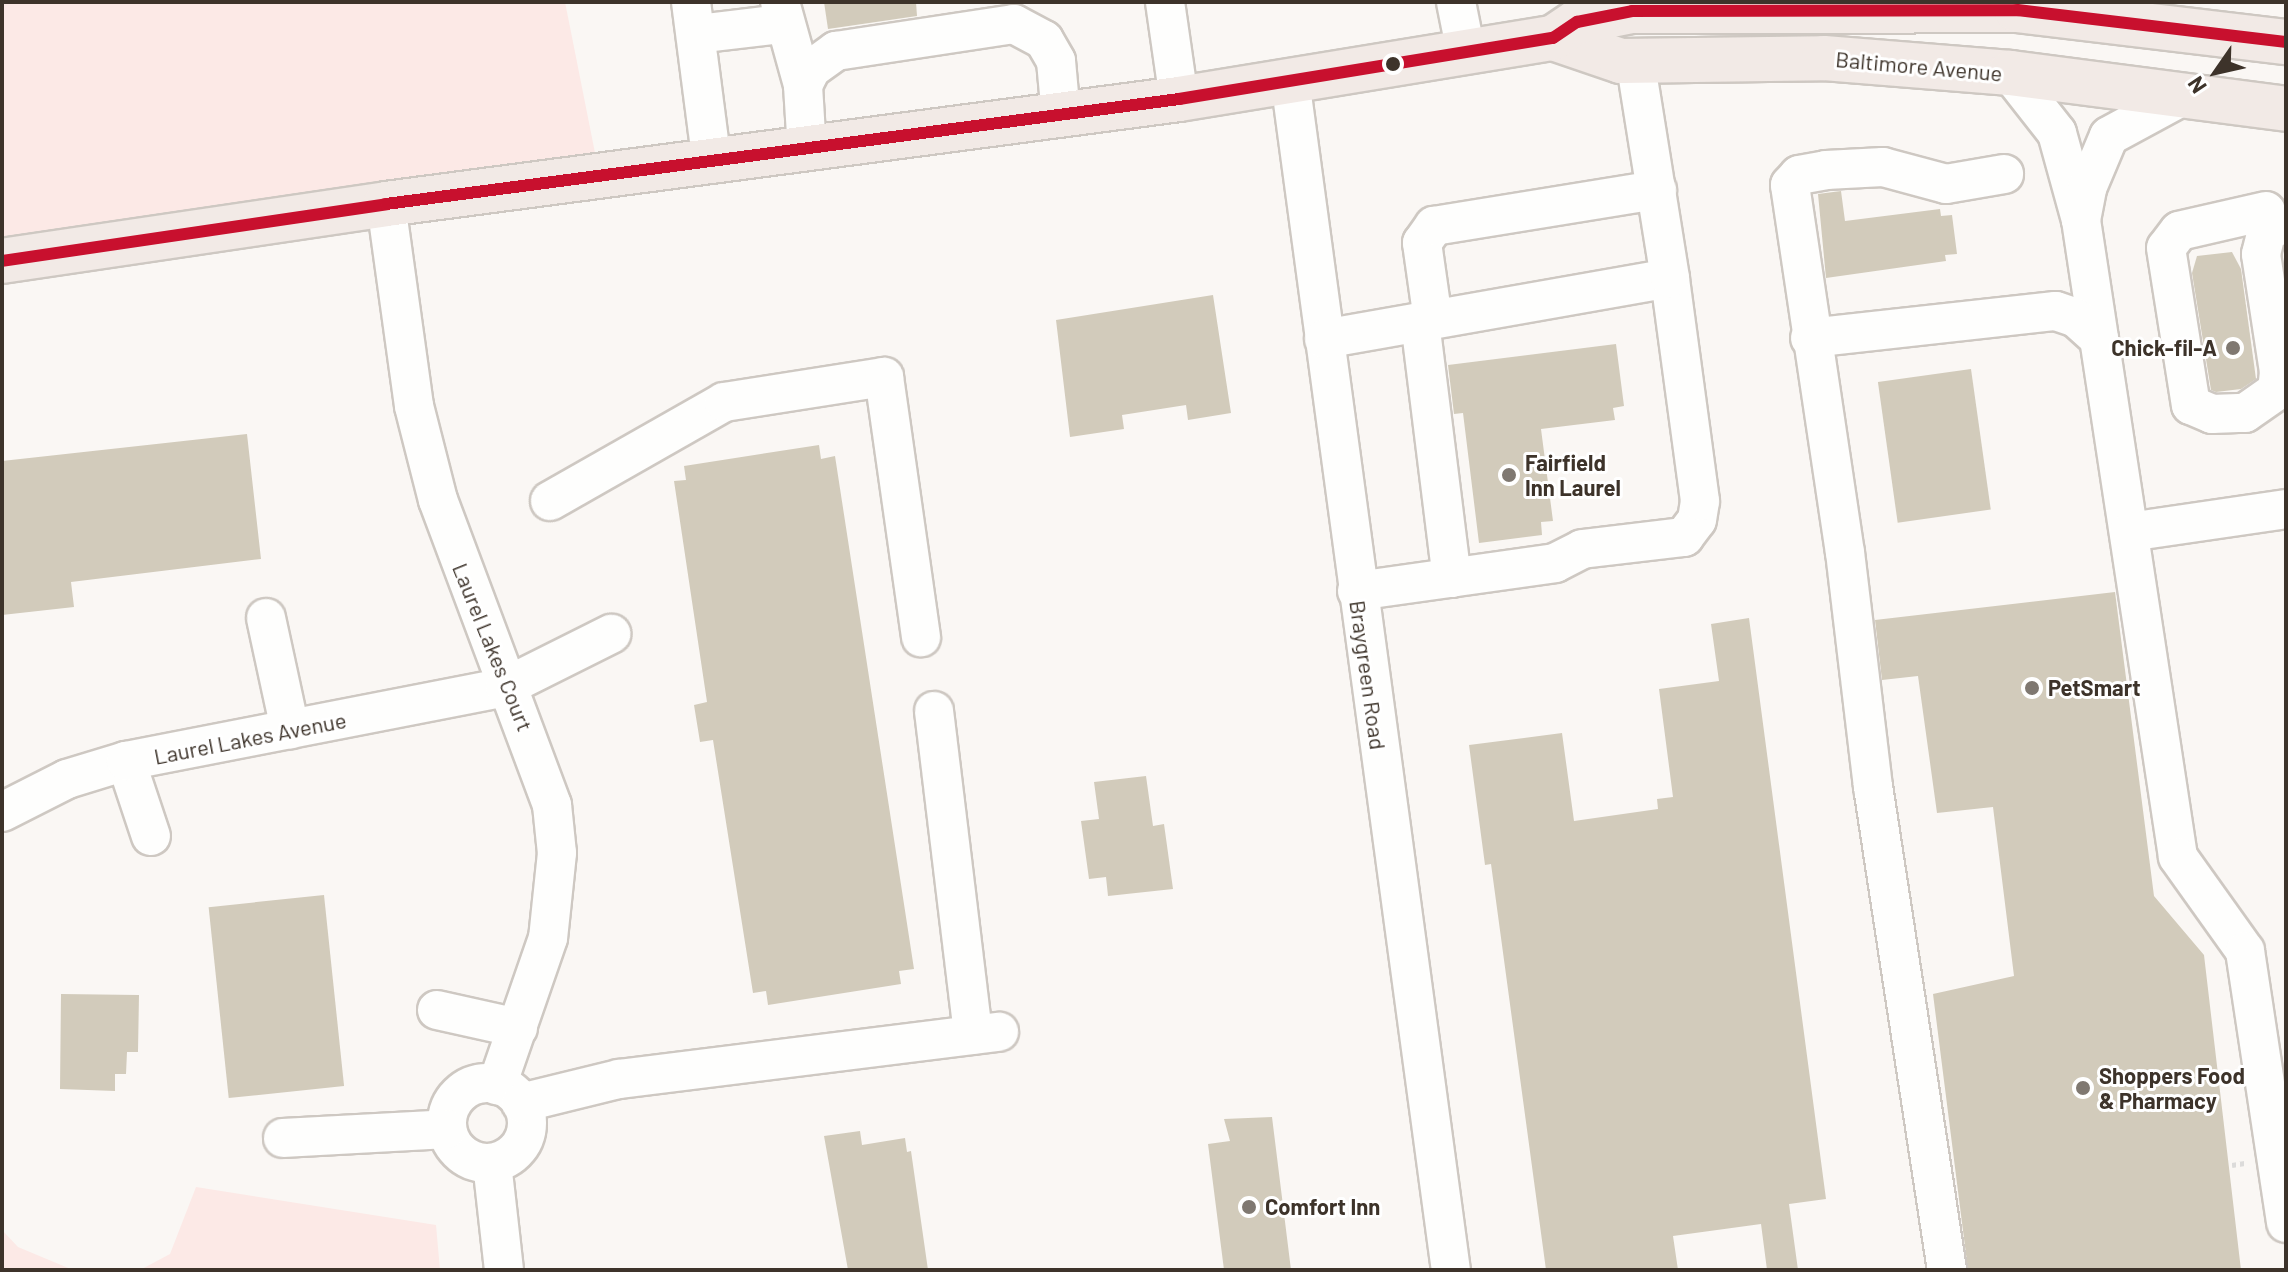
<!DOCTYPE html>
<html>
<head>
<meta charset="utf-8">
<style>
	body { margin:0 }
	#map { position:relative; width:2288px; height:1272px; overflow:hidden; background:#faf7f4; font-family:Barlow,sans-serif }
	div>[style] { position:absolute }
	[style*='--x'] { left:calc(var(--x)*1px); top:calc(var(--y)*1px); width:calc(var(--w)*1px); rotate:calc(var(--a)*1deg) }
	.green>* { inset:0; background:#fce9e6 }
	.building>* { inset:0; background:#d2cbbb; transform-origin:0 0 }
	.path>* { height:5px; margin-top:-2.5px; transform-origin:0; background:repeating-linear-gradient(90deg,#dcdbda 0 4px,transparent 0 8px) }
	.roads { filter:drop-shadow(2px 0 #cec8c2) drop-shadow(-2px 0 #cec8c2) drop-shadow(0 2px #cec8c2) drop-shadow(0 -2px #cec8c2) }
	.minor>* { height:38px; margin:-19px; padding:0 19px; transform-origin:19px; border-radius:19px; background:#fefefd }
	.minor>.ring { margin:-19px; padding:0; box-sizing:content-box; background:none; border:38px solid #fefefd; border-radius:50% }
	.major>* { height:44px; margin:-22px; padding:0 22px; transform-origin:22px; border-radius:22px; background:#f2eae6 }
	.bus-1>* { height:12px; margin:-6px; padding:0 6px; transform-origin:6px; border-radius:6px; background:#c8102e }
	.dots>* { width:22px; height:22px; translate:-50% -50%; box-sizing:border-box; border:4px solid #fff; border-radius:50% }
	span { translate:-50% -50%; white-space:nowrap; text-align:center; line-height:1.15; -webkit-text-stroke:6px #fff; paint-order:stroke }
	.street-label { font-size:22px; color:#3d332a }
	.poi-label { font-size:22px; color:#3d332a; font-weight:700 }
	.right { translate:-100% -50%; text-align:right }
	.left { translate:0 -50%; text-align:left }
	.frame { position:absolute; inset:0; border:4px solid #3d332a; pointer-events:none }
	.north { position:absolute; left:2176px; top:32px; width:80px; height:80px; -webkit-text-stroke:6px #fff; paint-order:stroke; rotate:236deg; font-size:22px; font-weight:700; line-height:32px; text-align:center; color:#3d332a }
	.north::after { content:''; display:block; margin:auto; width:28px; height:36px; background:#3d332a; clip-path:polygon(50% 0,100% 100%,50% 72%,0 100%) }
</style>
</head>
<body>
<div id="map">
	<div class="green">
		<div style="clip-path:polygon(2px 2px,565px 2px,600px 178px,2px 262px)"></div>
		<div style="clip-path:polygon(196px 1187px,436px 1225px,440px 1270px,140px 1270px,170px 1254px)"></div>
		<div style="clip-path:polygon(2px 1230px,18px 1247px,73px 1270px,2px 1270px)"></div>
	</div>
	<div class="building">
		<div style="clip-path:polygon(824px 2px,916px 2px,917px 16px,828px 29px)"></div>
		<div style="clip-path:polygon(1841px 191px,1845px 221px,1940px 209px,1941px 216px,1952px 215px,1957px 254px,1945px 255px,1946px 261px,1826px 278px,1818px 194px)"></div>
		<div style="clip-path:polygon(2232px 252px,2241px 269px,2256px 379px,2241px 389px,2216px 392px,2211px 390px,2192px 273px,2197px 256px)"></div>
		<div style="clip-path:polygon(1213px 295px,1231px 413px,1188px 420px,1186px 405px,1122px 415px,1124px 429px,1070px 437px,1056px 320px)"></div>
		<div style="clip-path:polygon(1616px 344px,1624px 406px,1613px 408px,1615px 420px,1541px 429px,1553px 521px,1541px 522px,1542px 535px,1479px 543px,1463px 413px,1454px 414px,1448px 365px)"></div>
		<div style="left:1971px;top:369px;width:142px;height:94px;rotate:82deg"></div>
		<div style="clip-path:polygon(247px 434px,261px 559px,71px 582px,74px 607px,2px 615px,2px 461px)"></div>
		<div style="clip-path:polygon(819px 445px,821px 459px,835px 456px,914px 969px,899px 971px,901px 984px,768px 1005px,766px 991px,753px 993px,713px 740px,700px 742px,694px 705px,707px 702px,674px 481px,686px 480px,684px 466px)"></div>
		<div style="clip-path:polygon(2115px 592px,2154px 896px,2204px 955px,2241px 1270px,1968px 1270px,1933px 994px,2014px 976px,1993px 807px,1937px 813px,1918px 676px,1882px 680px,1875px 620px)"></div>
		<div style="clip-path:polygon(1749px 618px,1826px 1199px,1789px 1204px,1798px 1270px,1767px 1270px,1761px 1224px,1673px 1236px,1678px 1270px,1546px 1270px,1491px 864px,1485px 865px,1469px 745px,1562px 733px,1574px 821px,1658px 809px,1657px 799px,1673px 797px,1659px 689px,1719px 681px,1711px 624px)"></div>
		<div style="clip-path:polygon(1146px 776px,1153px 826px,1164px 824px,1173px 889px,1108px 896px,1106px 877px,1089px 879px,1081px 821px,1099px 819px,1094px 782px)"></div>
		<div style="left:324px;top:895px;width:192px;height:116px;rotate:84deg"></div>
		<div style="clip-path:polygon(61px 994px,139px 995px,138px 1052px,127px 1052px,126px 1074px,115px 1074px,115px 1091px,60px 1089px)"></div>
		<div style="clip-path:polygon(1272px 1117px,1291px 1270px,1224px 1270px,1208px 1144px,1230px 1141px,1224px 1119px)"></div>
		<div style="clip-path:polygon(860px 1131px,862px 1145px,905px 1138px,907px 1152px,911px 1151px,928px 1270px,848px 1270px,824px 1136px)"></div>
	</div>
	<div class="path">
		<div style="--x:2232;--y:1165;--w:13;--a:-9"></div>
	</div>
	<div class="roads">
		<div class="minor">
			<div style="--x:691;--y:2;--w:163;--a:82.6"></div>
			<div style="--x:780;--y:2;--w:86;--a:74.5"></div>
			<div style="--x:1165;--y:2;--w:98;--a:81.8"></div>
			<div style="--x:1456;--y:2;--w:51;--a:78.7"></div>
			<div style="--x:697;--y:34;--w:86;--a:-6.7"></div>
			<div style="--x:2010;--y:73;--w:76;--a:51.9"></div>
			<div style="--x:2057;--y:133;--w:90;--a:74.6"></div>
			<div style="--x:2081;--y:220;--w:644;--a:81.34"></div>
			<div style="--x:2178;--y:857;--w:115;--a:54.5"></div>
			<div style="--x:2245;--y:951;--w:275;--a:81.4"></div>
			<div style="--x:1290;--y:80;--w:1201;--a:82.3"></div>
			<div style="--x:807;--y:151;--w:66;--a:-93.5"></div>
			<div style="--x:803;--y:85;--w:18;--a:-63"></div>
			<div style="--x:811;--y:69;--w:31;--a:-36"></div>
			<div style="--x:836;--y:51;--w:180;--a:-8.6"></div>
			<div style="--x:1014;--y:24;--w:34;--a:28"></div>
			<div style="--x:1044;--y:40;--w:24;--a:60"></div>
			<div style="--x:1056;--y:61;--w:55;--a:84.8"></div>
			<div style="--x:386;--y:204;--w:204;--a:82.1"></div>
			<div style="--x:414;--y:406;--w:97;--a:75.7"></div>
			<div style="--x:438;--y:500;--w:326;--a:69.5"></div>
			<div style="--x:552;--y:805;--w:48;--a:84.1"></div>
			<div style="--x:557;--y:853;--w:85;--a:96"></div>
			<div style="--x:548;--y:938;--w:156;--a:109.1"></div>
			<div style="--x:2266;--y:211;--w:89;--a:167.1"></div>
			<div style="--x:2179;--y:231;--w:21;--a:127"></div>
			<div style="--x:2166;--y:248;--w:159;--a:81"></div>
			<div style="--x:2191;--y:405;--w:23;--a:23"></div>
			<div style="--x:2212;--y:414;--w:33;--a:-2"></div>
			<div style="--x:2245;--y:413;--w:39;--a:-35"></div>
			<div style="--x:2277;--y:391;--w:19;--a:-84"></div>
			<div style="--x:2279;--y:372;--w:119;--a:-98.7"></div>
			<div style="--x:2261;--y:254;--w:25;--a:-76"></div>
			<div style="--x:2267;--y:230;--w:20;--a:-18"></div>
			<div style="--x:2081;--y:220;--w:33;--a:-79"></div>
			<div style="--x:2087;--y:188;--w:56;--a:-67.1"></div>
			<div style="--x:2109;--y:136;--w:84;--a:-28.4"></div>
			<div style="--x:1433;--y:320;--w:78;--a:-98.1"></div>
			<div style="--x:1422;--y:243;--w:21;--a:-55"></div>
			<div style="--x:1434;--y:226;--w:226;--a:-9.2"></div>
			<div style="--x:1420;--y:322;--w:258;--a:82.9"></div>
			<div style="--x:1810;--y:338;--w:247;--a:-6.3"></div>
			<div style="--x:2056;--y:311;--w:21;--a:19"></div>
			<div style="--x:2076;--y:318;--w:31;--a:42"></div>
			<div style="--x:1324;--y:339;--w:351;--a:-10"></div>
			<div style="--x:550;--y:501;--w:200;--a:-29.6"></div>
			<div style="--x:724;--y:402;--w:162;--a:-8.9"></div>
			<div style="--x:884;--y:377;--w:263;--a:81.9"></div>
			<div style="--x:2129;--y:532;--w:159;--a:-8.3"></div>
			<div style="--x:1357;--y:591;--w:200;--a:-8"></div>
			<div style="--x:1555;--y:563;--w:30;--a:-27"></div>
			<div style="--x:1582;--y:549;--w:103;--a:-6.7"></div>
			<div style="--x:1684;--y:537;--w:21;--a:-53"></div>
			<div style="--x:1697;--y:520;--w:19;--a:-81"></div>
			<div style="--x:1700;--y:501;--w:225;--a:-97.7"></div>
			<div style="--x:1670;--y:278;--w:221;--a:-99.1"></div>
			<div style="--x:266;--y:618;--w:114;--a:77.8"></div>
			<div style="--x:934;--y:711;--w:326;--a:83.1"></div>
			<div style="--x:126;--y:761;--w:79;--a:71.6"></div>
			<div style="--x:2;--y:812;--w:73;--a:-26.9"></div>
			<div style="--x:67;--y:779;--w:62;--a:-17"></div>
			<div style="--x:126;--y:761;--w:386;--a:-11"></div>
			<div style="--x:505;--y:687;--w:119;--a:-26.6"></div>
			<div style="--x:437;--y:1010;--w:83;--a:12.5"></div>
			<div class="ring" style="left:447px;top:1083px;width:42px;height:42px"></div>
			<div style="--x:521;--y:1103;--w:101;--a:-13.8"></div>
			<div style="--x:619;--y:1079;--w:383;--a:-7.1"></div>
			<div style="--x:283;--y:1138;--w:164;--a:-3.1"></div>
			<div style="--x:492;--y:1163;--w:108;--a:83.6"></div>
			<div style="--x:1947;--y:1270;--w:489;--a:-98.7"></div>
			<div style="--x:1873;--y:787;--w:236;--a:-96.8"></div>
			<div style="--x:1845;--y:553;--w:372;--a:-98.5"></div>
			<div style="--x:1790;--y:185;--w:13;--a:-48"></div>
			<div style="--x:1799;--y:175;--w:27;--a:-10"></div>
			<div style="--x:1826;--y:170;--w:57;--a:-3"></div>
			<div style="--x:1883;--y:167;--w:65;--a:15.1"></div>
			<div style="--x:1946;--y:184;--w:59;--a:-9.8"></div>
		</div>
		<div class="major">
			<div style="--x:1553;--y:38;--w:72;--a:18.7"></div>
			<div style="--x:1621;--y:61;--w:203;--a:-0.8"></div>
			<div style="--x:1824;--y:58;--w:187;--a:4.6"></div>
			<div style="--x:2010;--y:73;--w:278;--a:7.4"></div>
			<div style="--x:2;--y:261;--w:388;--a:-8.4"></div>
			<div style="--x:386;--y:204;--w:800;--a:-7.54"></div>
			<div style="--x:1179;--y:99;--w:379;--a:-9.3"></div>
			<div style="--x:1553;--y:38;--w:29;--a:-34"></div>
			<div style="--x:1577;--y:22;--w:56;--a:-11.3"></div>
			<div style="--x:1632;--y:11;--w:385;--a:-0.1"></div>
			<div style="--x:2017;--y:10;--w:271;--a:6.8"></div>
		</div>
	</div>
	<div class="bus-1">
		<div style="--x:2;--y:261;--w:388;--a:-8.4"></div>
		<div style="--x:386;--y:204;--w:800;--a:-7.54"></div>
		<div style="--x:1179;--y:99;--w:379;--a:-9.3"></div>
		<div style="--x:1553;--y:38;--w:29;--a:-34"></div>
		<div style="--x:1577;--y:22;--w:56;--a:-11.3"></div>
		<div style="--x:1632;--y:11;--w:385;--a:-0.1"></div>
		<div style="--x:2017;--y:10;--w:271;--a:6.8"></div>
	</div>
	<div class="dots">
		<div style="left:1393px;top:64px;background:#3d332a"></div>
		<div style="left:2233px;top:348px;background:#7f7871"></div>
		<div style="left:1509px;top:475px;background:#7f7871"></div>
		<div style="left:2032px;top:688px;background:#7f7871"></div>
		<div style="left:2083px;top:1088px;background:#7f7871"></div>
		<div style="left:1249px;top:1207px;background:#7f7871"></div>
	</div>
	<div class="street-label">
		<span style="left:1919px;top:66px;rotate:5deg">Baltimore Avenue</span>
		<span style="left:493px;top:647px;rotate:68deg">Laurel Lakes Court</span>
		<span style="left:1368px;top:675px;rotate:82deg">Braygreen Road</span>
		<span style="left:250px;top:738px;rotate:-11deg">Laurel Lakes Avenue</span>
	</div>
	<div class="poi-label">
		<span class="right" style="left:2217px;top:348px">Chick-fil-A</span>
		<span class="left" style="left:1525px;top:475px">Fairfield<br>Inn Laurel</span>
		<span class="left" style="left:2048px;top:688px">PetSmart</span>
		<span class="left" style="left:2099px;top:1088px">Shoppers Food<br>&amp; Pharmacy</span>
		<span class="left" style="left:1265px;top:1207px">Comfort Inn</span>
	</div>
	<div class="frame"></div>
	<div class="north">N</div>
</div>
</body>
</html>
